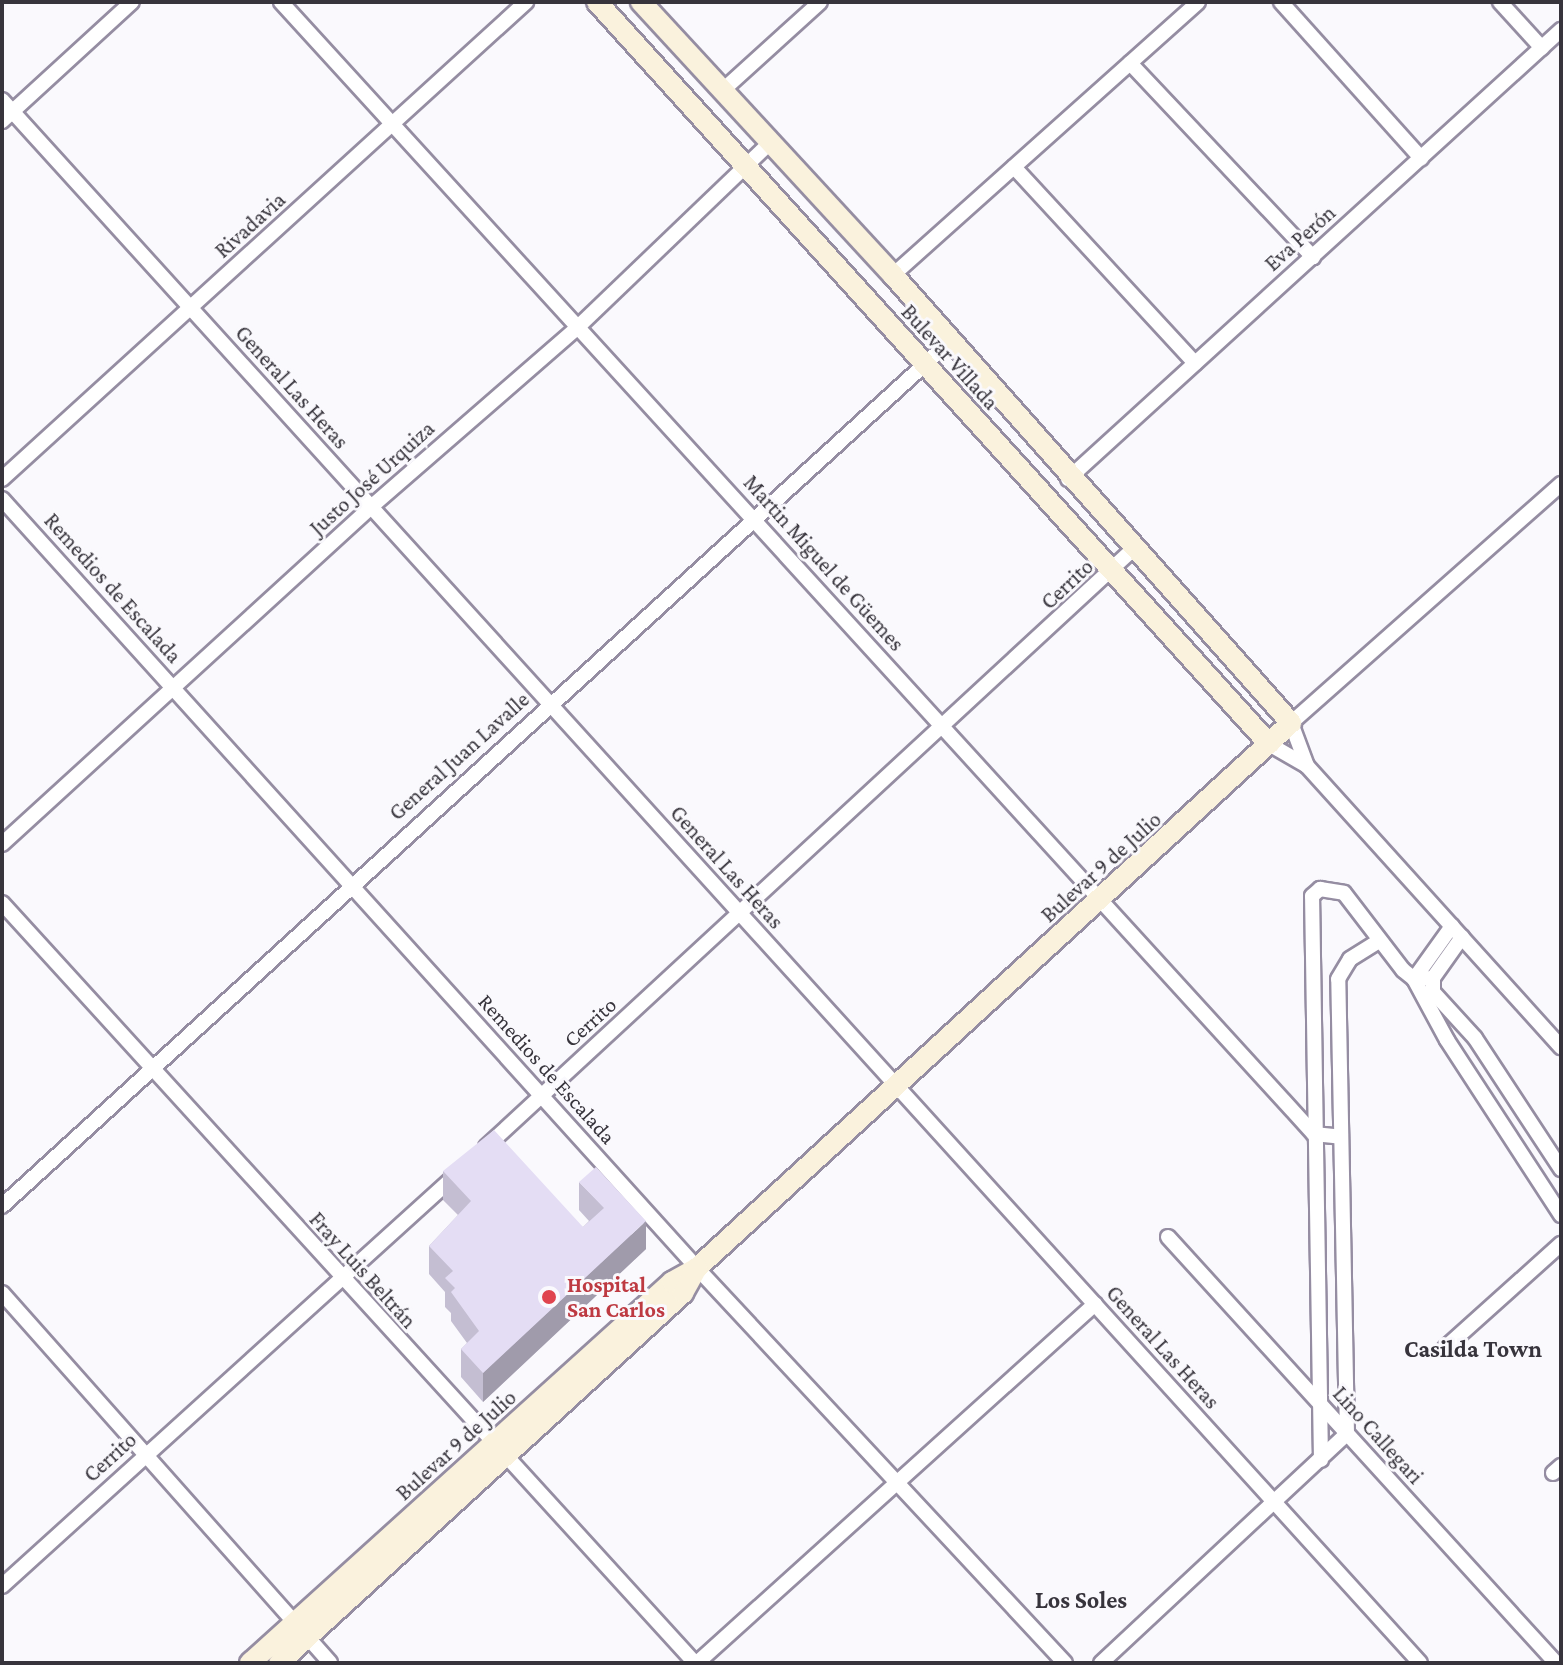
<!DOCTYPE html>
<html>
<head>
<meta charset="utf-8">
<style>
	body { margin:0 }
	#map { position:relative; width:1563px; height:1665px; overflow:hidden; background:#faf9fd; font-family:"Crimson Pro",serif }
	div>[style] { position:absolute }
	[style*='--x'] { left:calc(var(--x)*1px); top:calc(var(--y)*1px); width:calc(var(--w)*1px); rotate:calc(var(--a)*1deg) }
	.roads { filter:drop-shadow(2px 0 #958da2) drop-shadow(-2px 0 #958da2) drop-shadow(0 2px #958da2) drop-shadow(0 -2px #958da2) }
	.minor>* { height:14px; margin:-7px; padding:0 7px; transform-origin:7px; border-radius:7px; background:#fff }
	.secondary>* { height:20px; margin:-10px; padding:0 10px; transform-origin:10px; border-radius:10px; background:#faf2dd }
	.wall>* { inset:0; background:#c4bed2 }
	.shaded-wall>* { inset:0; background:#a09bab }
	.building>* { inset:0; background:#e4ddf4 }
	.dots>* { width:22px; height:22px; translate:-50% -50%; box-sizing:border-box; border:4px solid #faf9fd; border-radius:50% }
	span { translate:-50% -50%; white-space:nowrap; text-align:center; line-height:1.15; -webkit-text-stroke:6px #faf9fd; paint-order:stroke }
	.street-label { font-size:22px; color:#37343c }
	.health-label { font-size:22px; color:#be3a42; font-weight:700 }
	.left { translate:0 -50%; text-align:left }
	.neighbourhood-label { font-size:24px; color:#37343c; font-weight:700 }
	.frame { position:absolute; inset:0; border:4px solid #37343c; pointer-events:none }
</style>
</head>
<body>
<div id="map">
	<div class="roads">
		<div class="minor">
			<div style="--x:281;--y:2;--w:1532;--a:47.62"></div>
			<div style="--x:1314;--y:1134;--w:27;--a:6"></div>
			<div style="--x:1281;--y:2;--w:210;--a:48.1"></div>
			<div style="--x:1500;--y:2;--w:62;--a:47.6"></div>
			<div style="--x:1130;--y:63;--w:267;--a:46.7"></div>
			<div style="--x:722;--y:91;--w:132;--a:-42.2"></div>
			<div style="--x:2;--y:100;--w:2110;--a:47.78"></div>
			<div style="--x:2;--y:121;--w:176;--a:-42.5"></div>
			<div style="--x:1014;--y:167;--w:267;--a:47.3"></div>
			<div style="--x:893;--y:275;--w:409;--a:-41.8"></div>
			<div style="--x:2;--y:479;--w:709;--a:-42.31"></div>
			<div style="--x:1068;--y:479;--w:667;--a:-42.33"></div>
			<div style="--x:2;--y:499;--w:1037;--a:47.89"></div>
			<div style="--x:697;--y:1268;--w:540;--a:47.03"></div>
			<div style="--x:1269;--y:744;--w:44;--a:30.1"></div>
			<div style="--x:1307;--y:766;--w:379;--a:47.9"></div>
			<div style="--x:1307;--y:766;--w:46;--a:-110.4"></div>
			<div style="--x:1291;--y:723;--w:361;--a:-41.5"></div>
			<div style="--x:2;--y:844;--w:500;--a:-42.4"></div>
			<div style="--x:371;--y:507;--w:277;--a:-41"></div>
			<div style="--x:580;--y:325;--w:262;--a:-43.8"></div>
			<div style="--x:2;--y:903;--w:1029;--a:47.64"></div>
			<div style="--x:1452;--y:926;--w:65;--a:125.6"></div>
			<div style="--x:1414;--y:979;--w:69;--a:61.6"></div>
			<div style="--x:1447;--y:1040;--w:209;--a:56.9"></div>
			<div style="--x:1462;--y:937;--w:50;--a:125.3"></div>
			<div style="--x:1433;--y:978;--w:14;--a:90"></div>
			<div style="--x:1433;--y:992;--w:62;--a:47.6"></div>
			<div style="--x:1475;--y:1038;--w:157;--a:56.7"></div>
			<div style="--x:486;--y:1147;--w:880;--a:-42.74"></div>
			<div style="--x:2;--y:1206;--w:1281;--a:-42.37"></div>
			<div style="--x:1168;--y:1237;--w:576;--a:47.67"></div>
			<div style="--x:2;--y:1293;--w:494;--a:48.4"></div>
			<div style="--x:1445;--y:1348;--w:156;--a:-41.9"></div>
			<div style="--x:1321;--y:1460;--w:564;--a:-90.91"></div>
			<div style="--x:1312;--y:896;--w:11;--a:-41"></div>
			<div style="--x:1320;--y:889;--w:24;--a:9"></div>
			<div style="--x:1344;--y:893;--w:97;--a:52.5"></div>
			<div style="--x:1403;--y:970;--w:14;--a:39"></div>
			<div style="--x:1414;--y:979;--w:19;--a:-3"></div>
			<div style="--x:1553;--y:1473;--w:11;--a:-41"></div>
			<div style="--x:2;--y:1586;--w:614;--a:-42.16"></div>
			<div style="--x:697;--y:1663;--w:536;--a:-42.05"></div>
			<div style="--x:1101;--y:1663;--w:336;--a:-43"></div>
			<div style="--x:1347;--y:1434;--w:455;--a:-91.1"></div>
			<div style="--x:1338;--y:979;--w:23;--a:-59"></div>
			<div style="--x:1350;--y:959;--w:34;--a:-32"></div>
		</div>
		<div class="secondary">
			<div style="--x:597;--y:2;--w:1001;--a:47.83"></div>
			<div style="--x:250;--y:1663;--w:569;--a:-42.08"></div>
			<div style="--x:672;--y:1282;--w:29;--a:-29"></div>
			<div style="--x:697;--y:1268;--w:806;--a:-42.54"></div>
			<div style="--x:1291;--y:723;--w:599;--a:-131.62"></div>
			<div style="--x:893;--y:275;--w:372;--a:-132.7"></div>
			<div style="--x:279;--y:1663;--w:548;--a:-42.48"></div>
			<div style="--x:683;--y:1293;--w:29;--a:-61"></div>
		</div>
	</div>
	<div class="wall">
		<div style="clip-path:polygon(443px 1171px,583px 1227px,589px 1221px,579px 1210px,579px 1182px,646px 1249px,483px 1402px,461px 1377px,461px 1349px,467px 1343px,451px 1321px,451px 1313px,445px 1307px,445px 1292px,429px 1274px,429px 1246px,458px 1215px,443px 1200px)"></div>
	</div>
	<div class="shaded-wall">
		<div style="clip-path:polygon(646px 1221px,646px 1249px,483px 1402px,483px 1373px)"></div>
	</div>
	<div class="building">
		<div style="clip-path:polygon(494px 1130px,583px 1227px,604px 1208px,579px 1182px,596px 1167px,646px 1221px,483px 1373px,461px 1349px,479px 1331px,451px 1292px,455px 1288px,445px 1278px,453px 1271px,429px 1246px,471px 1201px,443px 1171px)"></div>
	</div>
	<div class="dots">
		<div style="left:549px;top:1297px;background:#e0444e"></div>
	</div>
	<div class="street-label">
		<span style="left:250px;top:225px;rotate:-42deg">Rivadavia</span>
		<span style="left:1300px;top:238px;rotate:-42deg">Eva Perón</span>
		<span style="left:950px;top:357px;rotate:48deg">Bulevar Villada</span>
		<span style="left:292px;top:387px;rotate:48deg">General Las Heras</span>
		<span style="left:372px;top:478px;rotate:-42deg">Justo José Urquiza</span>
		<span style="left:824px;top:563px;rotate:48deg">Martin Miguel de Güemes</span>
		<span style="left:1067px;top:584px;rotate:-43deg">Cerrito</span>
		<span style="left:113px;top:588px;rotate:48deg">Remedios de Escalada</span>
		<span style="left:459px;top:756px;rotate:-42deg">General Juan Lavalle</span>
		<span style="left:727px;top:867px;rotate:48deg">General Las Heras</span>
		<span style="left:1101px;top:867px;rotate:-42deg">Bulevar 9 de Julio</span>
		<span style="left:590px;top:1022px;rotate:-42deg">Cerrito</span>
		<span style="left:547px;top:1069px;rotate:48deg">Remedios de Escalada</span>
		<span style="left:363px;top:1270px;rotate:48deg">Fray Luis Beltrán</span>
		<span style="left:1163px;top:1347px;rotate:48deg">General Las Heras</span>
		<span style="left:1378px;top:1435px;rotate:48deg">Lino Callegari</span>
		<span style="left:456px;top:1445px;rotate:-42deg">Bulevar 9 de Julio</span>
		<span style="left:110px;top:1457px;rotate:-42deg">Cerrito</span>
	</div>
	<div class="health-label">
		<span class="left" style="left:567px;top:1297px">Hospital<br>San Carlos</span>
	</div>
	<div class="neighbourhood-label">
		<span style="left:1473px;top:1349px">Casilda Town</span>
		<span style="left:1081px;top:1600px">Los Soles</span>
	</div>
	<div class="frame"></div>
</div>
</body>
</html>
